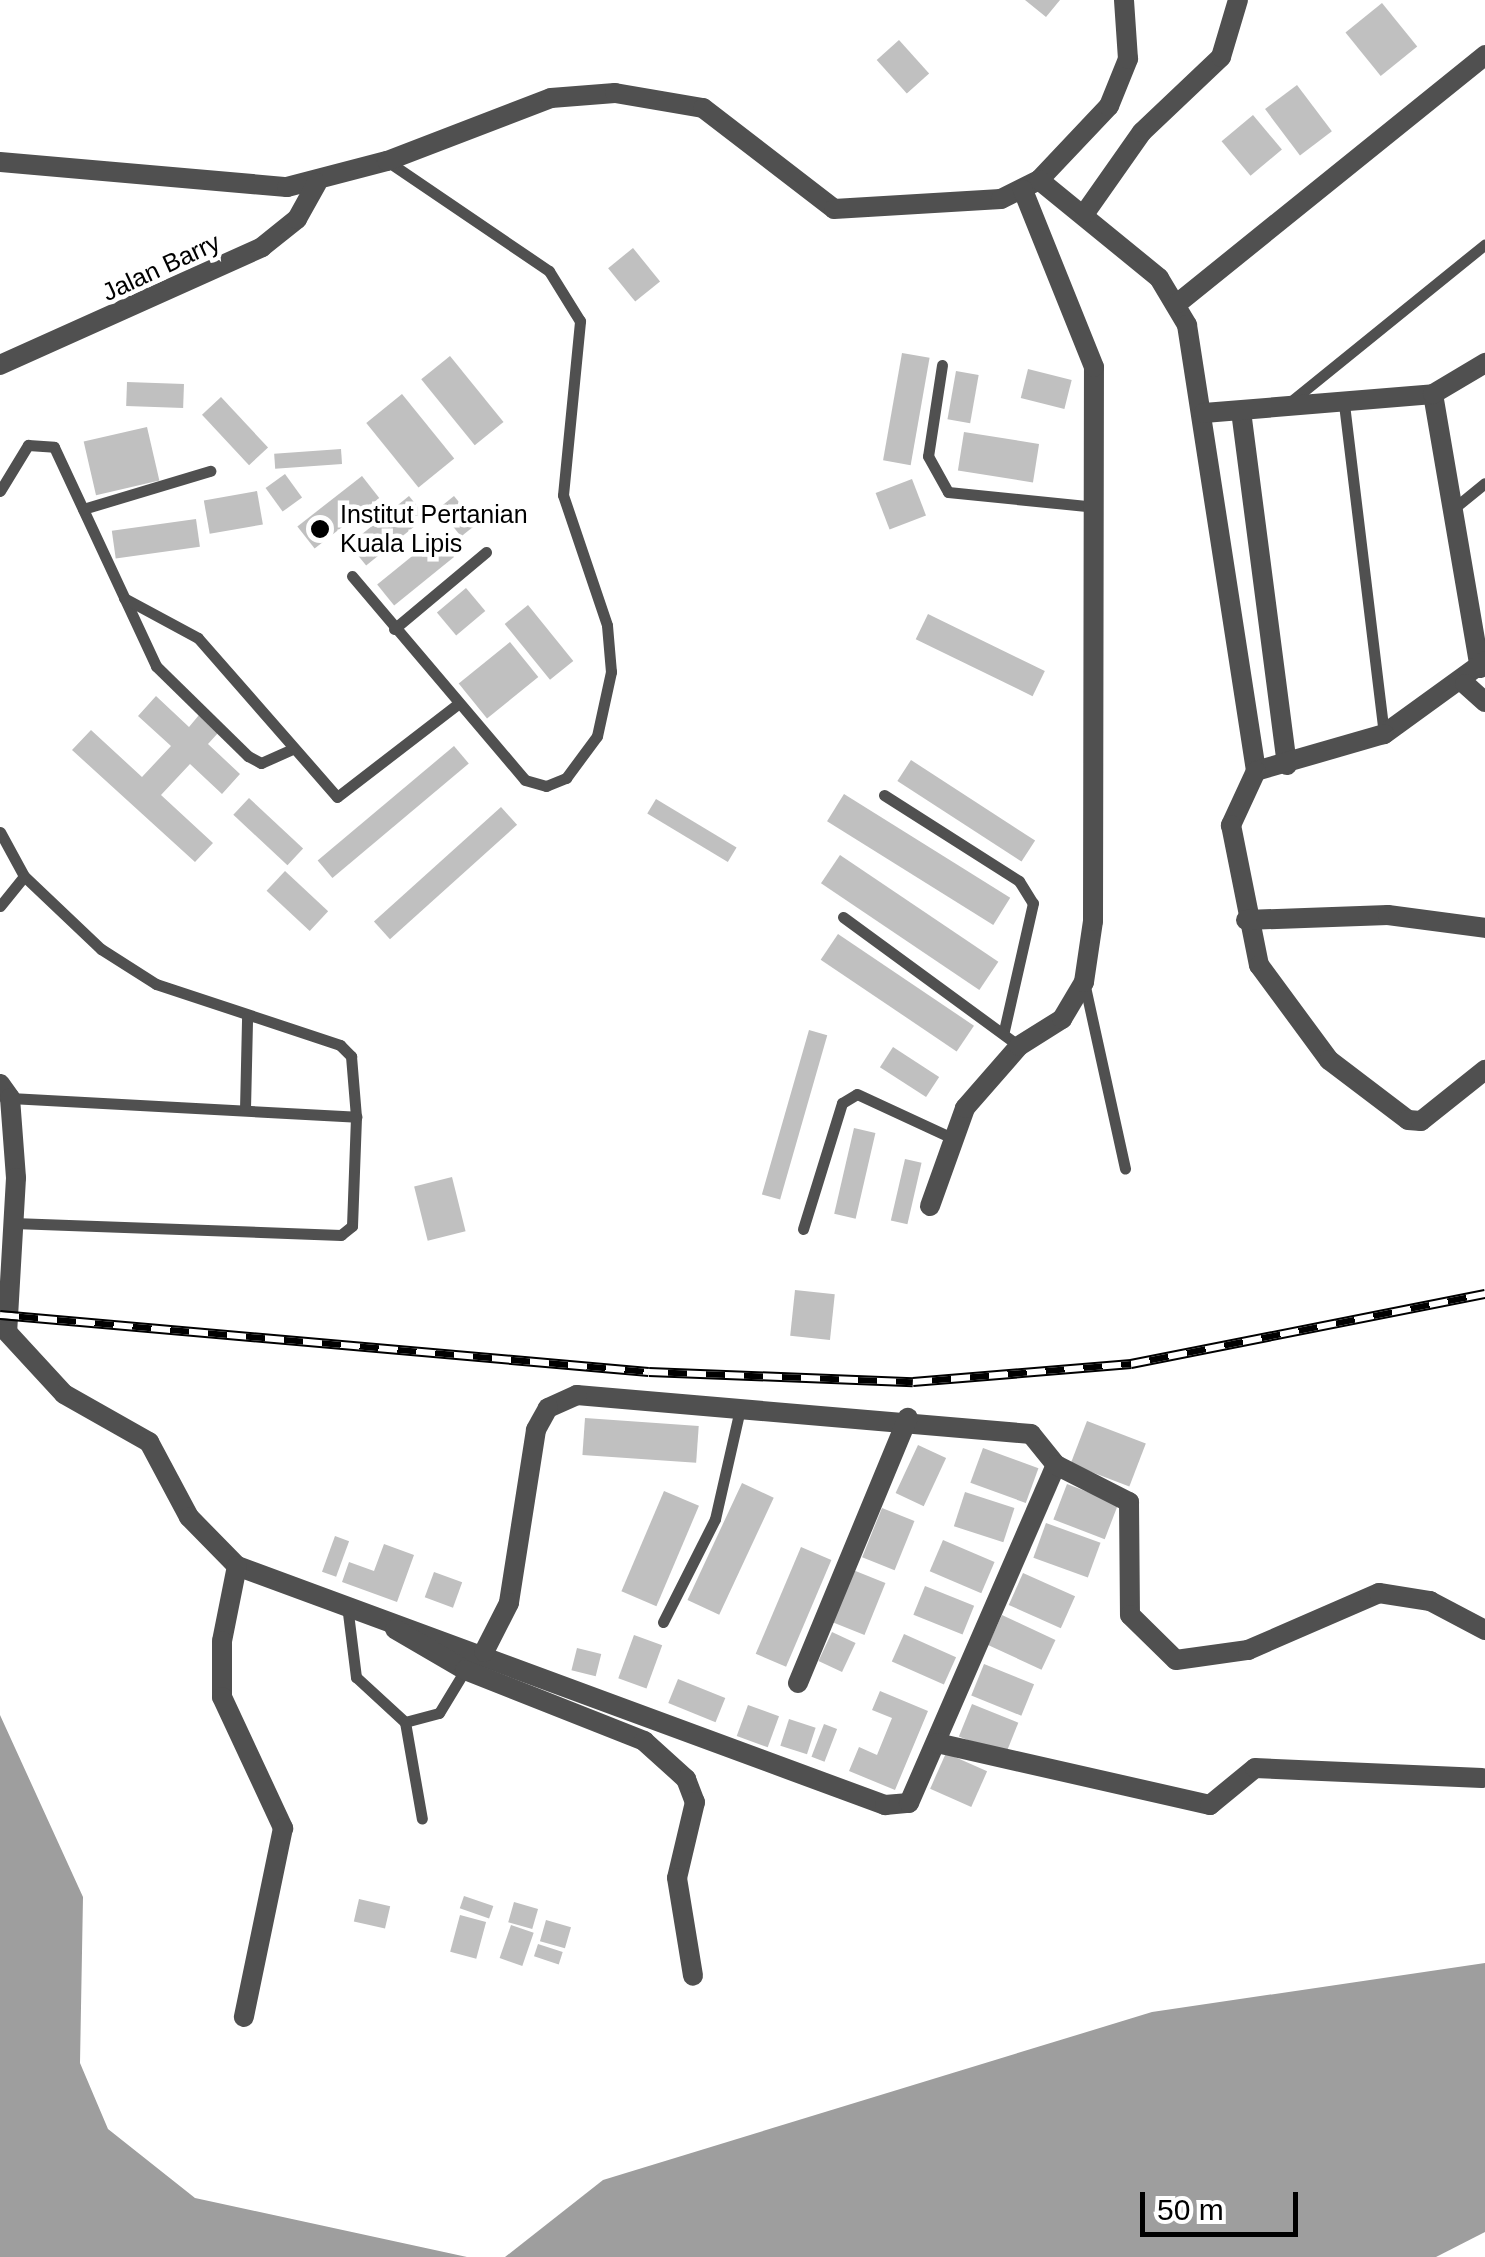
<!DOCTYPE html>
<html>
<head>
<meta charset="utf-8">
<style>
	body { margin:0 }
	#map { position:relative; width:1485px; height:2257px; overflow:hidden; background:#fff; font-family:Helvetica,sans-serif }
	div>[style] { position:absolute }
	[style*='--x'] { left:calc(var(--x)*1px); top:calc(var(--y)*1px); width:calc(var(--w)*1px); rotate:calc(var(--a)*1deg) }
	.water>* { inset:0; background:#9e9e9e }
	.building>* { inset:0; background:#c0c0c0; transform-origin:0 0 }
	.service>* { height:11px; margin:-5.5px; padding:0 5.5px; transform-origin:5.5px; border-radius:5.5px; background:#505050 }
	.minor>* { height:20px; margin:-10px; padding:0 10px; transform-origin:10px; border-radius:10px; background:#505050 }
	.rail>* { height:10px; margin-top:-5px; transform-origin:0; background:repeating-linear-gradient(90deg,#fff 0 19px,#000 0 38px); box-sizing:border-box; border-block:2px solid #000 }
	.dots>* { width:28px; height:28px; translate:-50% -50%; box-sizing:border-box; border:5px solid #fff; border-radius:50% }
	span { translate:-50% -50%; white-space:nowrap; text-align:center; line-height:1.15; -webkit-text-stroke:9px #fff; paint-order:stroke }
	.street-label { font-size:25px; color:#000 }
	.poi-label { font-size:25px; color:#000 }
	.left { translate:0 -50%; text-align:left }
	.scale { position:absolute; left:1140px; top:2192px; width:158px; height:45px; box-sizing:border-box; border:5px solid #000; border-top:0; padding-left:12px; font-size:30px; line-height:35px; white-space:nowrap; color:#000; -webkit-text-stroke:8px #fff; paint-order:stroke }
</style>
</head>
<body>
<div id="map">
	<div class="water">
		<div style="clip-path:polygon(0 1715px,83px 1897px,80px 2063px,108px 2129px,195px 2198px,467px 2257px,0 2257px)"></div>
		<div style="clip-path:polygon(1485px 1963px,1485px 2232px,1436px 2257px,505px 2257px,603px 2180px,1152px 2012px)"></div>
	</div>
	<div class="building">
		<div style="clip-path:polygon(1025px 0,1060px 0,1046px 17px)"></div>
		<div style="left:1382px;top:3px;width:56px;height:47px;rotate:51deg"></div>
		<div style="left:899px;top:40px;width:45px;height:30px;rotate:48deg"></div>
		<div style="left:1297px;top:85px;width:58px;height:40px;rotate:53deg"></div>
		<div style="left:1253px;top:115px;width:45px;height:41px;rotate:50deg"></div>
		<div style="left:633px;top:248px;width:43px;height:32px;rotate:51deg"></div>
		<div style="left:902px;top:353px;width:28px;height:109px;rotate:10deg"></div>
		<div style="left:450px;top:356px;width:85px;height:37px;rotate:51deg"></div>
		<div style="left:1028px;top:369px;width:45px;height:30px;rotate:14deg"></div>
		<div style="left:956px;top:371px;width:23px;height:49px;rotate:10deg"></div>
		<div style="left:127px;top:382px;width:57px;height:24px;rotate:2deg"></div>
		<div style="left:402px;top:394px;width:83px;height:46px;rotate:51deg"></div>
		<div style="left:221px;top:397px;width:69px;height:26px;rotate:47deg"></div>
		<div style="left:147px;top:427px;width:55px;height:65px;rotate:77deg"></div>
		<div style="left:964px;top:432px;width:76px;height:39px;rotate:9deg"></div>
		<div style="left:341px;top:449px;width:15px;height:67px;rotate:86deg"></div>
		<div style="left:285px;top:474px;width:29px;height:24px;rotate:54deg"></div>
		<div style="left:362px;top:476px;width:28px;height:82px;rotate:52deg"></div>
		<div style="left:912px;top:479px;width:39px;height:39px;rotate:69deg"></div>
		<div style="left:257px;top:491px;width:34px;height:54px;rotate:80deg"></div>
		<div style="left:409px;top:496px;width:27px;height:77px;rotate:51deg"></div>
		<div style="left:454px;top:496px;width:36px;height:20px;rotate:51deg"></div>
		<div style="left:196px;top:519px;width:28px;height:85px;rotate:82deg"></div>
		<div style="left:437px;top:536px;width:27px;height:77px;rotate:51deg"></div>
		<div style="left:466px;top:588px;width:30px;height:38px;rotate:50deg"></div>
		<div style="left:528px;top:605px;width:72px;height:30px;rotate:51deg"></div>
		<div style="left:928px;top:614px;width:130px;height:28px;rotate:26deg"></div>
		<div style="left:510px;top:642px;width:45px;height:66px;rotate:51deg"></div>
		<div style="clip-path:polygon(156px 696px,189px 727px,199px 715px,218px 733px,208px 744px,240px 774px,222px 794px,190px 764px,161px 795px,213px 843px,195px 862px,72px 750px,91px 730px,142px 777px,171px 746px,138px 716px)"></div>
		<div style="left:454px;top:746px;width:23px;height:178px;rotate:50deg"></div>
		<div style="left:911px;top:760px;width:148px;height:25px;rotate:33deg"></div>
		<div style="left:844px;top:794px;width:196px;height:32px;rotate:32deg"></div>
		<div style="left:249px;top:798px;width:74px;height:23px;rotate:43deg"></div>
		<div style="left:656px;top:799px;width:94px;height:17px;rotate:31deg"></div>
		<div style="left:501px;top:807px;width:24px;height:171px;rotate:48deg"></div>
		<div style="left:840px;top:855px;width:191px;height:34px;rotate:34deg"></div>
		<div style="left:285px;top:871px;width:59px;height:27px;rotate:43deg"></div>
		<div style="left:838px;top:934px;width:164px;height:31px;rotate:34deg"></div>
		<div style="left:809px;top:1030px;width:19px;height:171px;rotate:16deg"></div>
		<div style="left:893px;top:1047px;width:55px;height:24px;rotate:33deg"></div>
		<div style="left:854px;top:1128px;width:22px;height:88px;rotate:13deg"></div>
		<div style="left:905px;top:1159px;width:17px;height:63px;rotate:13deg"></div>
		<div style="left:452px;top:1177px;width:56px;height:39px;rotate:76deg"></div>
		<div style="left:795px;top:1290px;width:40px;height:46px;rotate:6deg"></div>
		<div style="left:585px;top:1418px;width:114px;height:37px;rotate:4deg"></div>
		<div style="left:1087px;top:1421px;width:63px;height:46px;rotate:21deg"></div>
		<div style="left:918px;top:1445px;width:31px;height:53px;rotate:25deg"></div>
		<div style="left:983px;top:1448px;width:59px;height:37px;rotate:20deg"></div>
		<div style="left:742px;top:1483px;width:35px;height:129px;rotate:25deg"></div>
		<div style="left:1067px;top:1484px;width:55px;height:38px;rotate:21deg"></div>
		<div style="left:664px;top:1491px;width:38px;height:109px;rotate:23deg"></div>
		<div style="left:965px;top:1492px;width:52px;height:36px;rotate:18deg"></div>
		<div style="left:882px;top:1508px;width:35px;height:53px;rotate:22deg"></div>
		<div style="left:1046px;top:1523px;width:58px;height:37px;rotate:20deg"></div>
		<div style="left:335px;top:1536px;width:15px;height:38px;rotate:20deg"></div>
		<div style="left:943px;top:1540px;width:56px;height:34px;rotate:23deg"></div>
		<div style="clip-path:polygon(384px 1544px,414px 1555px,397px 1602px,342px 1582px,349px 1562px,374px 1571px)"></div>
		<div style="left:801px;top:1547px;width:33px;height:116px;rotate:23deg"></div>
		<div style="left:853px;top:1570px;width:35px;height:56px;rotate:22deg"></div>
		<div style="left:434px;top:1572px;width:30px;height:27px;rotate:20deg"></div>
		<div style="left:1023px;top:1573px;width:57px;height:35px;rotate:24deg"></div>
		<div style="left:925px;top:1586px;width:53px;height:31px;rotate:22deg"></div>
		<div style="left:1002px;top:1615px;width:59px;height:33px;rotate:25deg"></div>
		<div style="left:832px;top:1632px;width:26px;height:32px;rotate:25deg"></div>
		<div style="left:904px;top:1634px;width:57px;height:30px;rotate:24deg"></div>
		<div style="left:634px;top:1635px;width:30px;height:46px;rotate:20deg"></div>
		<div style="left:577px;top:1648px;width:25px;height:23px;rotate:14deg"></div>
		<div style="left:984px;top:1664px;width:54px;height:34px;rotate:22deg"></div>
		<div style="left:678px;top:1679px;width:51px;height:26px;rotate:22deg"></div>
		<div style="clip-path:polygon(880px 1691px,928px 1711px,895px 1790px,849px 1771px,859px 1747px,877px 1755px,892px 1718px,872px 1710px)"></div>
		<div style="left:972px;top:1704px;width:50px;height:35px;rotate:22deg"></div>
		<div style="left:748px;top:1705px;width:33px;height:33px;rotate:20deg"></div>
		<div style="left:789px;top:1719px;width:28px;height:28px;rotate:18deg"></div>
		<div style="left:824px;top:1724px;width:14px;height:35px;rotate:21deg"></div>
		<div style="left:946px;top:1753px;width:45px;height:39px;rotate:24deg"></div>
		<div style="left:464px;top:1896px;width:31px;height:13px;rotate:19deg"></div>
		<div style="left:359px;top:1899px;width:32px;height:23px;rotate:13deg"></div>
		<div style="left:514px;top:1902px;width:25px;height:21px;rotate:16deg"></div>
		<div style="left:460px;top:1915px;width:27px;height:38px;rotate:15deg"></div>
		<div style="left:546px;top:1920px;width:26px;height:22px;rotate:16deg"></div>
		<div style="left:511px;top:1925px;width:24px;height:35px;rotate:19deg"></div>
		<div style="left:538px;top:1944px;width:26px;height:13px;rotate:18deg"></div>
	</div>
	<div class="service">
		<div style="--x:942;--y:365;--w:92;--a:98.7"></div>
		<div style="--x:928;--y:456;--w:41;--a:60.9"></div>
		<div style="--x:948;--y:492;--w:149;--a:5.8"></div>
		<div style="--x:1289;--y:403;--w:252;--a:-39"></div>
		<div style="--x:1344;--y:404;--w:332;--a:83.1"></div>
		<div style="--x:0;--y:491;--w:54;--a:-58.7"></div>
		<div style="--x:28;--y:445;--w:26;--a:4"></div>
		<div style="--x:54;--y:447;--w:242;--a:65"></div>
		<div style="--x:156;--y:666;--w:129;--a:44.4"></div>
		<div style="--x:248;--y:756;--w:15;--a:28"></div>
		<div style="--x:261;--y:763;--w:35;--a:-24"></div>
		<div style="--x:83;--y:509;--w:133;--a:-16.7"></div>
		<div style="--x:1453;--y:509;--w:41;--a:-39.1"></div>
		<div style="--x:352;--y:576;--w:267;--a:49.7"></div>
		<div style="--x:525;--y:780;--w:22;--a:16"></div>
		<div style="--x:546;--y:786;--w:22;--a:-22"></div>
		<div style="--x:566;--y:778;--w:52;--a:-53.6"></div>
		<div style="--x:597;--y:736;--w:66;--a:-77.7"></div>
		<div style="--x:611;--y:672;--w:47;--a:-94.9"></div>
		<div style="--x:607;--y:625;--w:137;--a:-108.7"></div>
		<div style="--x:563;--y:495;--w:175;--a:-84.4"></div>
		<div style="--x:580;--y:321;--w:59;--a:-121.8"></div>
		<div style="--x:549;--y:271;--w:196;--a:-145.8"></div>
		<div style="--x:124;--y:598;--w:84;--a:28.4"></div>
		<div style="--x:198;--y:638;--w:211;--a:48.8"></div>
		<div style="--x:337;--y:797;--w:149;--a:-37.6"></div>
		<div style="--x:394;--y:629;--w:120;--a:-39.9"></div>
		<div style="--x:884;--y:795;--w:160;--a:32.5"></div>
		<div style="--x:1019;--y:881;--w:26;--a:58"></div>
		<div style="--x:1033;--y:903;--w:131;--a:102.8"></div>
		<div style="--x:0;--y:832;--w:50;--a:61.4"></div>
		<div style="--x:24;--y:876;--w:106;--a:43.5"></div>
		<div style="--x:101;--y:949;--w:65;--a:32.5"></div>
		<div style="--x:156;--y:984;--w:194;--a:18.3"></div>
		<div style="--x:340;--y:1045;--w:16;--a:45"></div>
		<div style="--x:351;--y:1056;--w:61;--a:85.3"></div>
		<div style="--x:356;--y:1117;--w:109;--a:92.1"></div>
		<div style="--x:352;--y:1226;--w:14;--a:141"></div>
		<div style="--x:341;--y:1235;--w:328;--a:-177.9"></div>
		<div style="--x:0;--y:906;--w:38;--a:-51"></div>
		<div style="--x:843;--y:917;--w:218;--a:36.2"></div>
		<div style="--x:1084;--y:982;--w:191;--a:77.6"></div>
		<div style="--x:10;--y:1098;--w:347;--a:3.1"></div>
		<div style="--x:245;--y:1109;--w:91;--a:-88.7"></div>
		<div style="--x:803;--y:1229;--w:132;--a:-72.8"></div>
		<div style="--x:842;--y:1103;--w:17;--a:-31"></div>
		<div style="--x:857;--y:1094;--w:100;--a:24.8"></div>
		<div style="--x:347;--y:1605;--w:73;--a:82.9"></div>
		<div style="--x:356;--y:1677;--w:67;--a:42.6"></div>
		<div style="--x:405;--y:1722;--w:35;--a:-15"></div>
		<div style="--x:439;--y:1713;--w:50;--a:-58.8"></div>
		<div style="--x:663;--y:1622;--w:115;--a:-63.2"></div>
		<div style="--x:715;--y:1519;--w:117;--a:-77.2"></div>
		<div style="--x:405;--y:1722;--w:98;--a:80.1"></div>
	</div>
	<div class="minor">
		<div style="--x:0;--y:162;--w:288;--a:5"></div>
		<div style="--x:287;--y:187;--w:103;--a:-14.6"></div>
		<div style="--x:387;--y:161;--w:176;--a:-21"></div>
		<div style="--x:551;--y:98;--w:64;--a:-4.5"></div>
		<div style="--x:615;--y:93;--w:89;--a:9.7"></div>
		<div style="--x:703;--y:108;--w:165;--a:37.6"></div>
		<div style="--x:834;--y:209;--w:167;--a:-3.4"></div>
		<div style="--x:1001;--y:199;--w:42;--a:-26.6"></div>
		<div style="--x:1039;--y:180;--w:102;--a:-46.6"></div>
		<div style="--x:1109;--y:106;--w:51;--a:-68"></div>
		<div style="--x:1128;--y:59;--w:59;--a:-93.9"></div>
		<div style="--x:1039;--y:180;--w:155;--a:39.2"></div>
		<div style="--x:1159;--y:278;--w:55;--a:59.2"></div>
		<div style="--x:1187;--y:325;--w:451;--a:81.2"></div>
		<div style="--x:1085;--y:213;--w:99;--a:-54.9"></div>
		<div style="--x:1142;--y:132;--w:109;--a:-43.5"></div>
		<div style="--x:1221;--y:57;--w:59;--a:-73.4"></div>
		<div style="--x:1178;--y:303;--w:395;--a:-38.9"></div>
		<div style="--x:0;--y:365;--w:287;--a:-24.2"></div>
		<div style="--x:262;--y:247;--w:45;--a:-38.7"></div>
		<div style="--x:297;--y:219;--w:41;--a:-60.9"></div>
		<div style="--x:1433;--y:394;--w:278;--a:80.3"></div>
		<div style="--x:1241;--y:411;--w:357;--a:82.6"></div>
		<div style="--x:1204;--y:413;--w:230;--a:-4.7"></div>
		<div style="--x:1433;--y:394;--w:61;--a:-30.8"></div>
		<div style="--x:1485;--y:661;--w:125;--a:144.1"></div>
		<div style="--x:1384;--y:734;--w:133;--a:163.9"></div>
		<div style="--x:1256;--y:771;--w:60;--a:114.8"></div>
		<div style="--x:1231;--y:825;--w:143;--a:78.7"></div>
		<div style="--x:1259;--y:965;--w:118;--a:53.6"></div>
		<div style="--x:1329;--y:1060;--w:99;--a:37.2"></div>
		<div style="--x:1408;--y:1120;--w:13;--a:4"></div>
		<div style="--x:1421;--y:1121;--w:82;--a:-38.6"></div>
		<div style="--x:1465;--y:684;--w:27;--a:42"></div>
		<div style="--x:1246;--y:920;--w:142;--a:-2"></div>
		<div style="--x:1388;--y:915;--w:98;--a:7.6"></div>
		<div style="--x:0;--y:1084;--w:17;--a:54"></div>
		<div style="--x:10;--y:1098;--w:80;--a:85.7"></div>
		<div style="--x:16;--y:1178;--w:154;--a:93.3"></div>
		<div style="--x:7;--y:1332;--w:84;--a:47.4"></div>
		<div style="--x:64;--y:1394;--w:98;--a:29.5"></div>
		<div style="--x:149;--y:1442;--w:85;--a:61.9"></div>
		<div style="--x:189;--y:1517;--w:69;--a:45.6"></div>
		<div style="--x:237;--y:1566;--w:691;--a:20.25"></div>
		<div style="--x:885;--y:1805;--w:24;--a:-5"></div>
		<div style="--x:909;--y:1803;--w:369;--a:-66.5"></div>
		<div style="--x:1056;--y:1465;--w:40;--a:-129"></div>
		<div style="--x:1031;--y:1434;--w:456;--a:-175.1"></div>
		<div style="--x:577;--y:1395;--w:32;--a:156"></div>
		<div style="--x:548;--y:1408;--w:25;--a:119"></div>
		<div style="--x:536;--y:1430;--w:175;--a:98.9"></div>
		<div style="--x:509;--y:1603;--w:55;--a:117"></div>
		<div style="--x:930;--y:1206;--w:104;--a:-70.3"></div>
		<div style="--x:965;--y:1108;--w:82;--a:-48.9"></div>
		<div style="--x:1019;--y:1046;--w:51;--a:-32.1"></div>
		<div style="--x:1062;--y:1019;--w:43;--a:-59.3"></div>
		<div style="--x:1084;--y:982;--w:62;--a:-81.6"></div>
		<div style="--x:1093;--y:921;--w:554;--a:-89.9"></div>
		<div style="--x:1094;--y:367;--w:191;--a:-111.9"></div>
		<div style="--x:1056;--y:1465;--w:82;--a:26.9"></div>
		<div style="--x:1129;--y:1502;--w:113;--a:89.5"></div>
		<div style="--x:1130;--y:1615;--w:64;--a:44.4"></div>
		<div style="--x:1176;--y:1660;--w:73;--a:-7.9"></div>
		<div style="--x:1248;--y:1650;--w:143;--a:-23.5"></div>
		<div style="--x:1379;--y:1593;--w:52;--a:8.9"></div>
		<div style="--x:1430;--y:1601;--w:62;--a:27.8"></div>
		<div style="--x:237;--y:1566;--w:76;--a:101.3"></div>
		<div style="--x:222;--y:1641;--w:56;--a:90"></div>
		<div style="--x:222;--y:1697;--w:145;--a:65"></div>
		<div style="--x:283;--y:1828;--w:193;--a:101.7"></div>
		<div style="--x:395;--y:1629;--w:81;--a:30.4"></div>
		<div style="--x:465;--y:1670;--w:193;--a:21.6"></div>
		<div style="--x:644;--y:1741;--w:57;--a:42.1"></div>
		<div style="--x:686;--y:1779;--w:25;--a:69"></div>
		<div style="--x:695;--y:1802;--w:78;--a:103.3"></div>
		<div style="--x:677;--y:1878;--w:99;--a:80.7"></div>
		<div style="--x:798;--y:1683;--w:287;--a:-67.5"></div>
		<div style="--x:937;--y:1743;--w:280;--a:12.8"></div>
		<div style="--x:1210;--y:1805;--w:58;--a:-39.4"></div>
		<div style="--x:1255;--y:1768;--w:227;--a:2.5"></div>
	</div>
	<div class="rail">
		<div style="--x:0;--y:1315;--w:651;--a:5.02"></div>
		<div style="--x:649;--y:1372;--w:264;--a:2.2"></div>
		<div style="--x:913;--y:1382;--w:219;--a:-4.7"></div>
		<div style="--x:1131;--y:1364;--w:361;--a:-11.2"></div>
	</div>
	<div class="dots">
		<div style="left:320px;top:529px;background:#000"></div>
	</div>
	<div class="street-label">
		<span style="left:161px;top:267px;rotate:-25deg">Jalan Barry</span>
	</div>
	<div class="poi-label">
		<span class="left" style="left:340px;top:529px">Institut Pertanian<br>Kuala Lipis</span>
	</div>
	<div class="scale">50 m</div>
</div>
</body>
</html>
